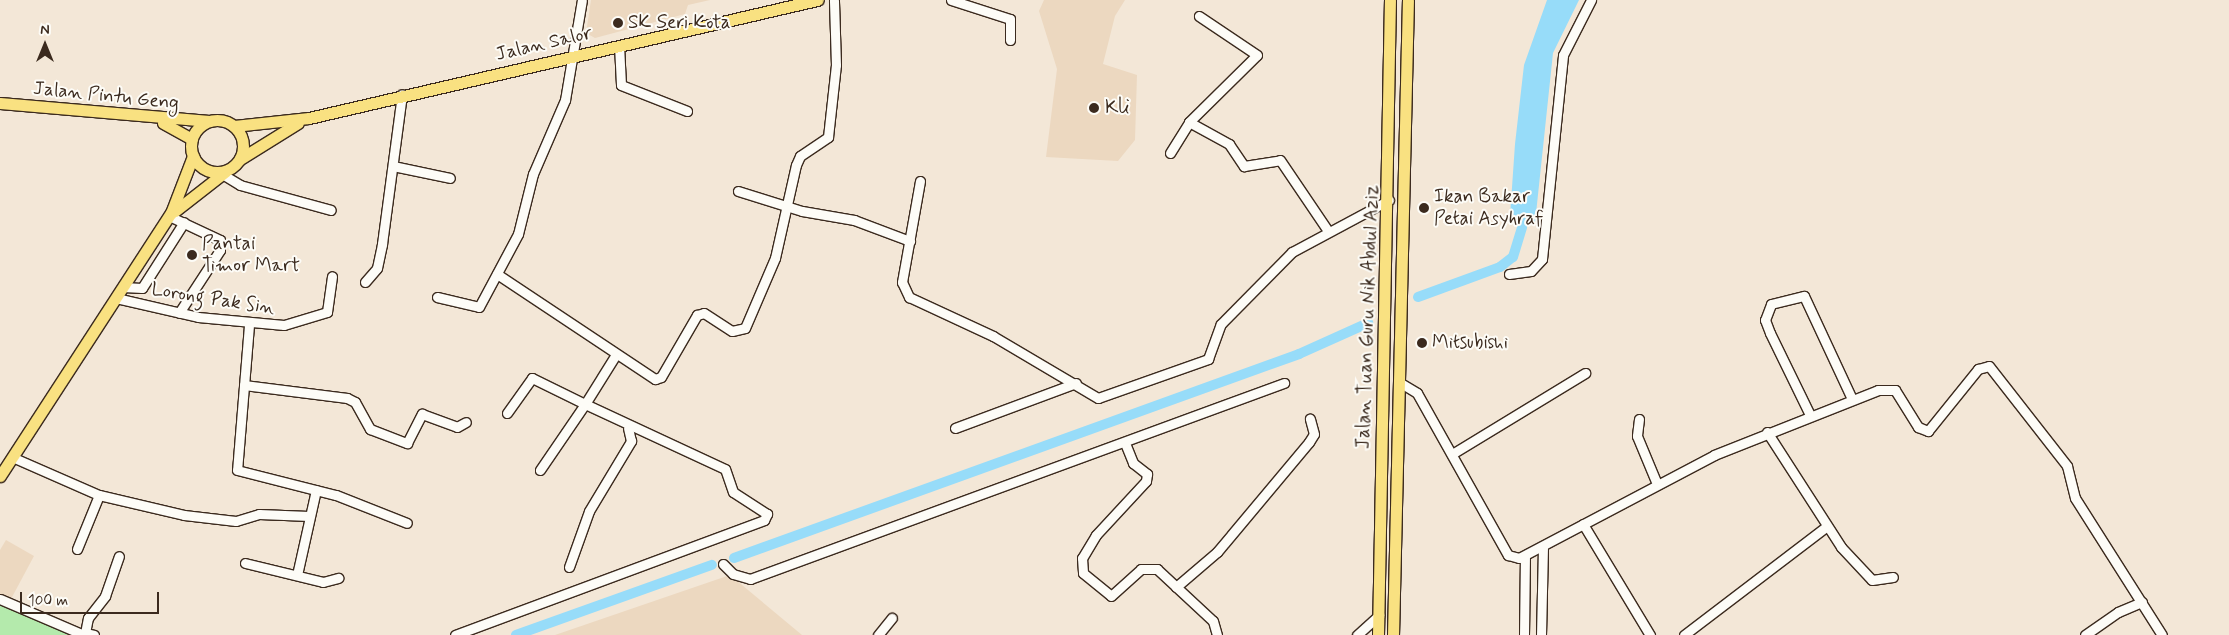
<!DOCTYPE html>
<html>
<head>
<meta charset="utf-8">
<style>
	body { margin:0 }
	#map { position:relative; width:2229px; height:635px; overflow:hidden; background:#f3e7d7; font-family:Mynerve,sans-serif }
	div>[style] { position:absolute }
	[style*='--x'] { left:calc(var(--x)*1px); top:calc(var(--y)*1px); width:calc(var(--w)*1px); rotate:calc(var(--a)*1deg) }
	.built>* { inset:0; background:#ecd8c0 }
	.green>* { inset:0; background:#b4eaac }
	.water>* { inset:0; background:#97dcf9 }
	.canal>* { height:10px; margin:-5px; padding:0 5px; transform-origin:5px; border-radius:5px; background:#97dcf9 }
	.roads { filter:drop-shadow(1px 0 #3b2a1e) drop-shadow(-1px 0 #3b2a1e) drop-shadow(0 1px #3b2a1e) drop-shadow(0 -1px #3b2a1e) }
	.minor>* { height:9px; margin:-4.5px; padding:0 4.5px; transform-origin:4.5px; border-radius:4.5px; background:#fdfcf7 }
	.major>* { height:11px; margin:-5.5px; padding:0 5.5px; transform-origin:5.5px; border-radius:5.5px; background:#f9e181 }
	.major>.ring { margin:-5.5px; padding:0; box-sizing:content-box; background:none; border:11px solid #f9e181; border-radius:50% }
	.dots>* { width:14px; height:14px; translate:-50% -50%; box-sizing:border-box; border:2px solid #fdfcf7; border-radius:50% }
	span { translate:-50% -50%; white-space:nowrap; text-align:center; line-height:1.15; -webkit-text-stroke:4px #fdfcf7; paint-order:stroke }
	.poi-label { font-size:19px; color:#3b2a1e }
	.left { translate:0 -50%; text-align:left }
	.street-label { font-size:19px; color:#3b2a1e }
	.north { position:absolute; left:20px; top:20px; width:50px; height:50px; -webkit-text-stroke:4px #fdfcf7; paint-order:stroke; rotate:0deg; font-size:14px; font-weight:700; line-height:20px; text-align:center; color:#3b2a1e }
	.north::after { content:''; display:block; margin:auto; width:18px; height:22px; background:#3b2a1e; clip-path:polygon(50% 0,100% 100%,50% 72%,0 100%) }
	.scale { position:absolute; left:20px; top:592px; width:139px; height:22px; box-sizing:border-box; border:2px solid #3b2a1e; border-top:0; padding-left:6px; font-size:15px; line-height:18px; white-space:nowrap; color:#3b2a1e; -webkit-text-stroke:4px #fdfcf7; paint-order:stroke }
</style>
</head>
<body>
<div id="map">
	<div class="built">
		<div style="clip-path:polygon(591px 0,710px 0,688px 5px,685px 14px,595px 38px,586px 33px)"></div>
		<div style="clip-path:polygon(1044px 0,1125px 0,1115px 16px,1103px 64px,1137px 75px,1135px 140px,1118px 161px,1046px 157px,1057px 69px,1039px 11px)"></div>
		<div style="clip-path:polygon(6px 540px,34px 556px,11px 599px,0 594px,0 550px)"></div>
		<div style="clip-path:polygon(730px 575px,802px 635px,555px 635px)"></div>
	</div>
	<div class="green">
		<div style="clip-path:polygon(0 603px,76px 635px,0 635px)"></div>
	</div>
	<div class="water">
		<div style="clip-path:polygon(1547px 0,1579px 0,1553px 53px,1535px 223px,1522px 227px,1514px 225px,1510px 216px,1515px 144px,1524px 65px)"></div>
	</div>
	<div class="canal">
		<div style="--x:1418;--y:297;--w:87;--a:-20.1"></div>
		<div style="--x:1500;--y:267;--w:16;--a:-38"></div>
		<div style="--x:1513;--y:257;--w:31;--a:-73"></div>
		<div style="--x:734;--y:558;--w:601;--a:-19.85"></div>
		<div style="--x:1299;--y:354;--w:76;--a:-24.2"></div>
		<div style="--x:516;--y:635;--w:208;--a:-19.7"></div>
	</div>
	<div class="roads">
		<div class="minor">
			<div style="--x:951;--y:0;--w:62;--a:17.9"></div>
			<div style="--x:1010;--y:19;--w:21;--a:90"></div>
			<div style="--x:619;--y:45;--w:40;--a:87.1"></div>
			<div style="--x:621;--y:85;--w:71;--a:21.5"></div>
			<div style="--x:1189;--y:122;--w:46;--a:28.8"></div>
			<div style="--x:1229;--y:144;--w:27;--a:56"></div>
			<div style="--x:1244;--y:166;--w:36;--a:-9"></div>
			<div style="--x:1280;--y:160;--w:86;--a:55.9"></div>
			<div style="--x:1170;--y:153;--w:36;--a:-58"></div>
			<div style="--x:1189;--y:122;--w:95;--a:-44.6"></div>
			<div style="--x:1257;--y:55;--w:70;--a:-146.1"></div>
			<div style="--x:393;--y:166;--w:58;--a:11.9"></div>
			<div style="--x:222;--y:174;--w:21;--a:31"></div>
			<div style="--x:240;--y:185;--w:94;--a:15.4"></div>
			<div style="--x:920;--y:181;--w:103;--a:100.1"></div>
			<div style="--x:902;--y:282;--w:17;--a:65"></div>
			<div style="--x:909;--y:297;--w:93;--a:24.9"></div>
			<div style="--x:993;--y:336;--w:122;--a:30.6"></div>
			<div style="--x:1098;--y:398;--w:117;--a:-19.5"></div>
			<div style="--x:1208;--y:359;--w:37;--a:-70"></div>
			<div style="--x:1221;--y:324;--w:101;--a:-45.4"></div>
			<div style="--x:1292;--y:252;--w:110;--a:-28.2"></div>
			<div style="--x:738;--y:191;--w:67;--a:17.4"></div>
			<div style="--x:802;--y:211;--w:53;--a:9.8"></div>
			<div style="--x:854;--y:220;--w:60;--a:20.6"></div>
			<div style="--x:169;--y:216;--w:56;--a:25.2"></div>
			<div style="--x:220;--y:240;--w:10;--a:90"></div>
			<div style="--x:220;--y:250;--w:75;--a:123.1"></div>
			<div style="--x:497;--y:274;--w:190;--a:33.6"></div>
			<div style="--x:655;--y:379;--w:6;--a:-18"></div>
			<div style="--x:661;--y:377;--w:72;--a:-59.9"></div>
			<div style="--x:697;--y:315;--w:7;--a:-16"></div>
			<div style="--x:704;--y:313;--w:33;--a:33"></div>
			<div style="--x:732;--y:331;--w:13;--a:-13"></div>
			<div style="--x:745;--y:328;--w:76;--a:-66.8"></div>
			<div style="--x:775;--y:258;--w:95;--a:-77.3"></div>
			<div style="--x:796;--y:165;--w:10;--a:-66"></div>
			<div style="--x:800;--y:156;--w:34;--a:-34"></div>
			<div style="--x:828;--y:137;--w:72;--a:-83.7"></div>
			<div style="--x:836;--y:65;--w:65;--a:-91.8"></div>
			<div style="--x:1509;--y:274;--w:22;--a:-8"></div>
			<div style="--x:1531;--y:271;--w:16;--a:-47"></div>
			<div style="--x:1542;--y:259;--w:205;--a:-84.1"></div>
			<div style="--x:1563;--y:55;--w:62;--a:-63"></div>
			<div style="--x:365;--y:282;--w:18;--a:-49"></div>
			<div style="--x:377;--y:268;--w:25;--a:-78"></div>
			<div style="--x:382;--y:244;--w:151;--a:-82.4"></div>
			<div style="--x:123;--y:287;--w:19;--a:3"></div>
			<div style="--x:142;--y:288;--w:78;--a:-57.5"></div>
			<div style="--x:437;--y:297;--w:43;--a:13.4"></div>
			<div style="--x:479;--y:307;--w:83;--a:-61.9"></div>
			<div style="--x:518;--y:234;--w:62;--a:-76"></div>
			<div style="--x:533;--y:174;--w:81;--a:-66.6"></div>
			<div style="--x:565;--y:100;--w:101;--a:-80.4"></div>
			<div style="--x:116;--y:298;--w:84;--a:13"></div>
			<div style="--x:198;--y:317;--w:86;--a:5.3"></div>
			<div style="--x:284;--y:325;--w:45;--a:-16.8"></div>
			<div style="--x:327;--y:312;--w:36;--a:-82"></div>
			<div style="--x:249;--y:325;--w:145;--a:94.7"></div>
			<div style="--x:237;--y:470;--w:102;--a:14.2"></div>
			<div style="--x:336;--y:495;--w:76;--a:21.5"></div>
			<div style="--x:1399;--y:382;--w:21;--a:31"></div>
			<div style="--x:1417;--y:393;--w:186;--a:60.7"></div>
			<div style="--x:1508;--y:555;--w:11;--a:15"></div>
			<div style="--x:1519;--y:558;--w:221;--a:-27.8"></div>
			<div style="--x:1714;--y:455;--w:176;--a:-21.6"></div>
			<div style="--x:1878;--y:390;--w:17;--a:0"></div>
			<div style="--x:1895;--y:390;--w:44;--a:58.1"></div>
			<div style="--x:1918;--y:427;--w:11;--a:22"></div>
			<div style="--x:1928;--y:431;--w:80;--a:-51.1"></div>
			<div style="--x:1978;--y:369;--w:11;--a:-15"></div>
			<div style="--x:1989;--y:366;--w:127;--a:52"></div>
			<div style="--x:2067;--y:466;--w:33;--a:76"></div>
			<div style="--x:2075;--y:498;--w:162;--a:57.6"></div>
			<div style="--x:244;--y:385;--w:104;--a:7.2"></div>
			<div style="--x:347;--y:398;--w:9;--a:27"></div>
			<div style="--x:355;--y:402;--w:31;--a:61"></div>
			<div style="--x:370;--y:429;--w:40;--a:21"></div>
			<div style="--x:407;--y:443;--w:33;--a:-63"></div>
			<div style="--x:422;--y:414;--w:37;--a:20"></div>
			<div style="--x:457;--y:427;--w:10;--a:-29"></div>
			<div style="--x:507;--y:413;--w:43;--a:-54.5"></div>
			<div style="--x:532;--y:378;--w:59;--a:26.1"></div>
			<div style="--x:585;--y:404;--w:80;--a:124.3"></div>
			<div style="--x:1810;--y:415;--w:91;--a:-116"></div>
			<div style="--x:1770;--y:333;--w:14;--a:-111"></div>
			<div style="--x:1765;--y:320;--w:17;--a:-69"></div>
			<div style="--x:1771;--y:304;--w:34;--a:-14"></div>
			<div style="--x:1804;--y:296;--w:114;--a:65"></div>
			<div style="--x:1639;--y:419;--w:17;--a:97"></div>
			<div style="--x:1637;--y:436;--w:52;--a:67.4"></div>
			<div style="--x:955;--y:428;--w:129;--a:-20.4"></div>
			<div style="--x:1767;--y:432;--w:137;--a:57.2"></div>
			<div style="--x:1841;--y:547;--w:45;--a:46.8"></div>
			<div style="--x:1872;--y:580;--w:21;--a:-8"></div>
			<div style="--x:1125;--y:443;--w:22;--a:68"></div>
			<div style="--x:1133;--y:463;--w:18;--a:38"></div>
			<div style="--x:1147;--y:474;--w:7;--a:98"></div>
			<div style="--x:1146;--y:481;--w:74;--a:132.8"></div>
			<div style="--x:1096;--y:535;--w:27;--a:121"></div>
			<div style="--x:1082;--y:558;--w:15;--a:86"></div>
			<div style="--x:1083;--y:573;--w:36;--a:39"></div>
			<div style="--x:1111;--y:596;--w:40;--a:-42"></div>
			<div style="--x:1141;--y:569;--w:16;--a:0"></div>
			<div style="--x:1157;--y:569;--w:76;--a:42.9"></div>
			<div style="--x:1213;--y:621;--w:15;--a:74"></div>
			<div style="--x:1452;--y:454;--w:156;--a:-31.3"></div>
			<div style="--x:12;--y:457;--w:95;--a:23.6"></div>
			<div style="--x:99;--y:495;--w:87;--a:13.2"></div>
			<div style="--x:184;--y:515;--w:52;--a:6.6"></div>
			<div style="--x:236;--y:521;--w:24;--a:-17"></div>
			<div style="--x:259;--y:514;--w:50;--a:2.3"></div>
			<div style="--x:1583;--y:524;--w:130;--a:58.9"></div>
			<div style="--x:77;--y:549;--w:58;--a:-67.8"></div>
			<div style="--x:245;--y:563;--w:80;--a:13.7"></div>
			<div style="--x:323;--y:582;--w:16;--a:-15"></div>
			<div style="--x:723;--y:564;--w:14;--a:45"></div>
			<div style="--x:733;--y:574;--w:18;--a:16"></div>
			<div style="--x:750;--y:579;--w:569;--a:-20.16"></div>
			<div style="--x:569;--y:567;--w:59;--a:-70.3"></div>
			<div style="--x:589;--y:511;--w:82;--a:-59"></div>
			<div style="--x:631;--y:441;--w:13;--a:-103"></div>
			<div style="--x:297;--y:575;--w:87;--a:-77.4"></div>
			<div style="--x:1176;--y:587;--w:54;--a:-40.5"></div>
			<div style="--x:1217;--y:552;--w:143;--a:-50.1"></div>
			<div style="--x:1309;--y:442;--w:9;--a:-58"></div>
			<div style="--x:1314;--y:434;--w:16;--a:-105"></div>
			<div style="--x:0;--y:599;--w:91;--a:23.2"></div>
			<div style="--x:94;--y:635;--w:9;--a:-167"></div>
			<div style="--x:85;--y:633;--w:15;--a:-79"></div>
			<div style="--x:88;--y:618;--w:28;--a:-52"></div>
			<div style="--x:105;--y:596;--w:42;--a:-70.7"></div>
			<div style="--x:455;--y:635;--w:330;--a:-20.4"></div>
			<div style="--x:764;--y:520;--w:7;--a:-63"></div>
			<div style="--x:767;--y:514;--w:40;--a:-147.1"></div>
			<div style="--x:733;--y:492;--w:24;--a:-109"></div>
			<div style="--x:725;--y:469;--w:154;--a:-155.1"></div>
			<div style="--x:585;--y:404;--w:57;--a:-58"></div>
			<div style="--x:878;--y:635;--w:22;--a:-51"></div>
			<div style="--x:1357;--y:635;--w:30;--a:-42"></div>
			<div style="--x:1524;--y:635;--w:78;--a:-89.3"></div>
			<div style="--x:1541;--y:635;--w:88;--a:-88.7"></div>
			<div style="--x:1684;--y:635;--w:178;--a:-37.3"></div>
			<div style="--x:2085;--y:635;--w:40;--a:-34.9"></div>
			<div style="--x:2118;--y:612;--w:26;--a:-23"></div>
		</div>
		<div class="major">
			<div style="--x:0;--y:103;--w:210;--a:4.9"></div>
			<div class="ring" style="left:191px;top:120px;width:41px;height:41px"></div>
			<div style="--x:163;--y:123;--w:33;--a:29"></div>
			<div style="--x:234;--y:126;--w:75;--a:-6.1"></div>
			<div style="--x:309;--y:118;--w:522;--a:-13.08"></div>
			<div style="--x:240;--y:159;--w:68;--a:-31.8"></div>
			<div style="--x:175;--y:211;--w:63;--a:-38"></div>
			<div style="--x:0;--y:476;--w:314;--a:-57"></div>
			<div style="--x:171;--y:213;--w:61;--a:-68.9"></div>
			<div style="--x:1378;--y:635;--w:635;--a:-88.92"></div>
			<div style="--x:1393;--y:635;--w:635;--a:-88.65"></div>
		</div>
	</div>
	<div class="dots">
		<div style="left:618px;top:23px;background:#3b2a1e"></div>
		<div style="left:1094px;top:108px;background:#3b2a1e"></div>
		<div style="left:1424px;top:208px;background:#3b2a1e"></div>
		<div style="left:192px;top:255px;background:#3b2a1e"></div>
		<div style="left:1422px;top:343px;background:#3b2a1e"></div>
	</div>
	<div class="poi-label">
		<span class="left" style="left:628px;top:23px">SK Seri Kota</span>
		<span class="left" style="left:1105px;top:108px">Kli</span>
		<span class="left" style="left:1434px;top:208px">Ikan Bakar<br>Petai Asyhraf</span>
		<span class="left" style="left:202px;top:255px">Pantai<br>Timor Mart</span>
		<span class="left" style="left:1432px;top:343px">Mitsubishi</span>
	</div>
	<div class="street-label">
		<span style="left:544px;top:44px;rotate:-13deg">Jalan Salor</span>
		<span style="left:106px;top:96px;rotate:6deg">Jalan Pintu Geng</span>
		<span style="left:213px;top:299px;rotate:9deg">Lorong Pak Sin</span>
		<span style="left:1368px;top:317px;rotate:-88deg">Jalan Tuan Guru Nik Abdul Aziz</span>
	</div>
	<div class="north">N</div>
	<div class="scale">100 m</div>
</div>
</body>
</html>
